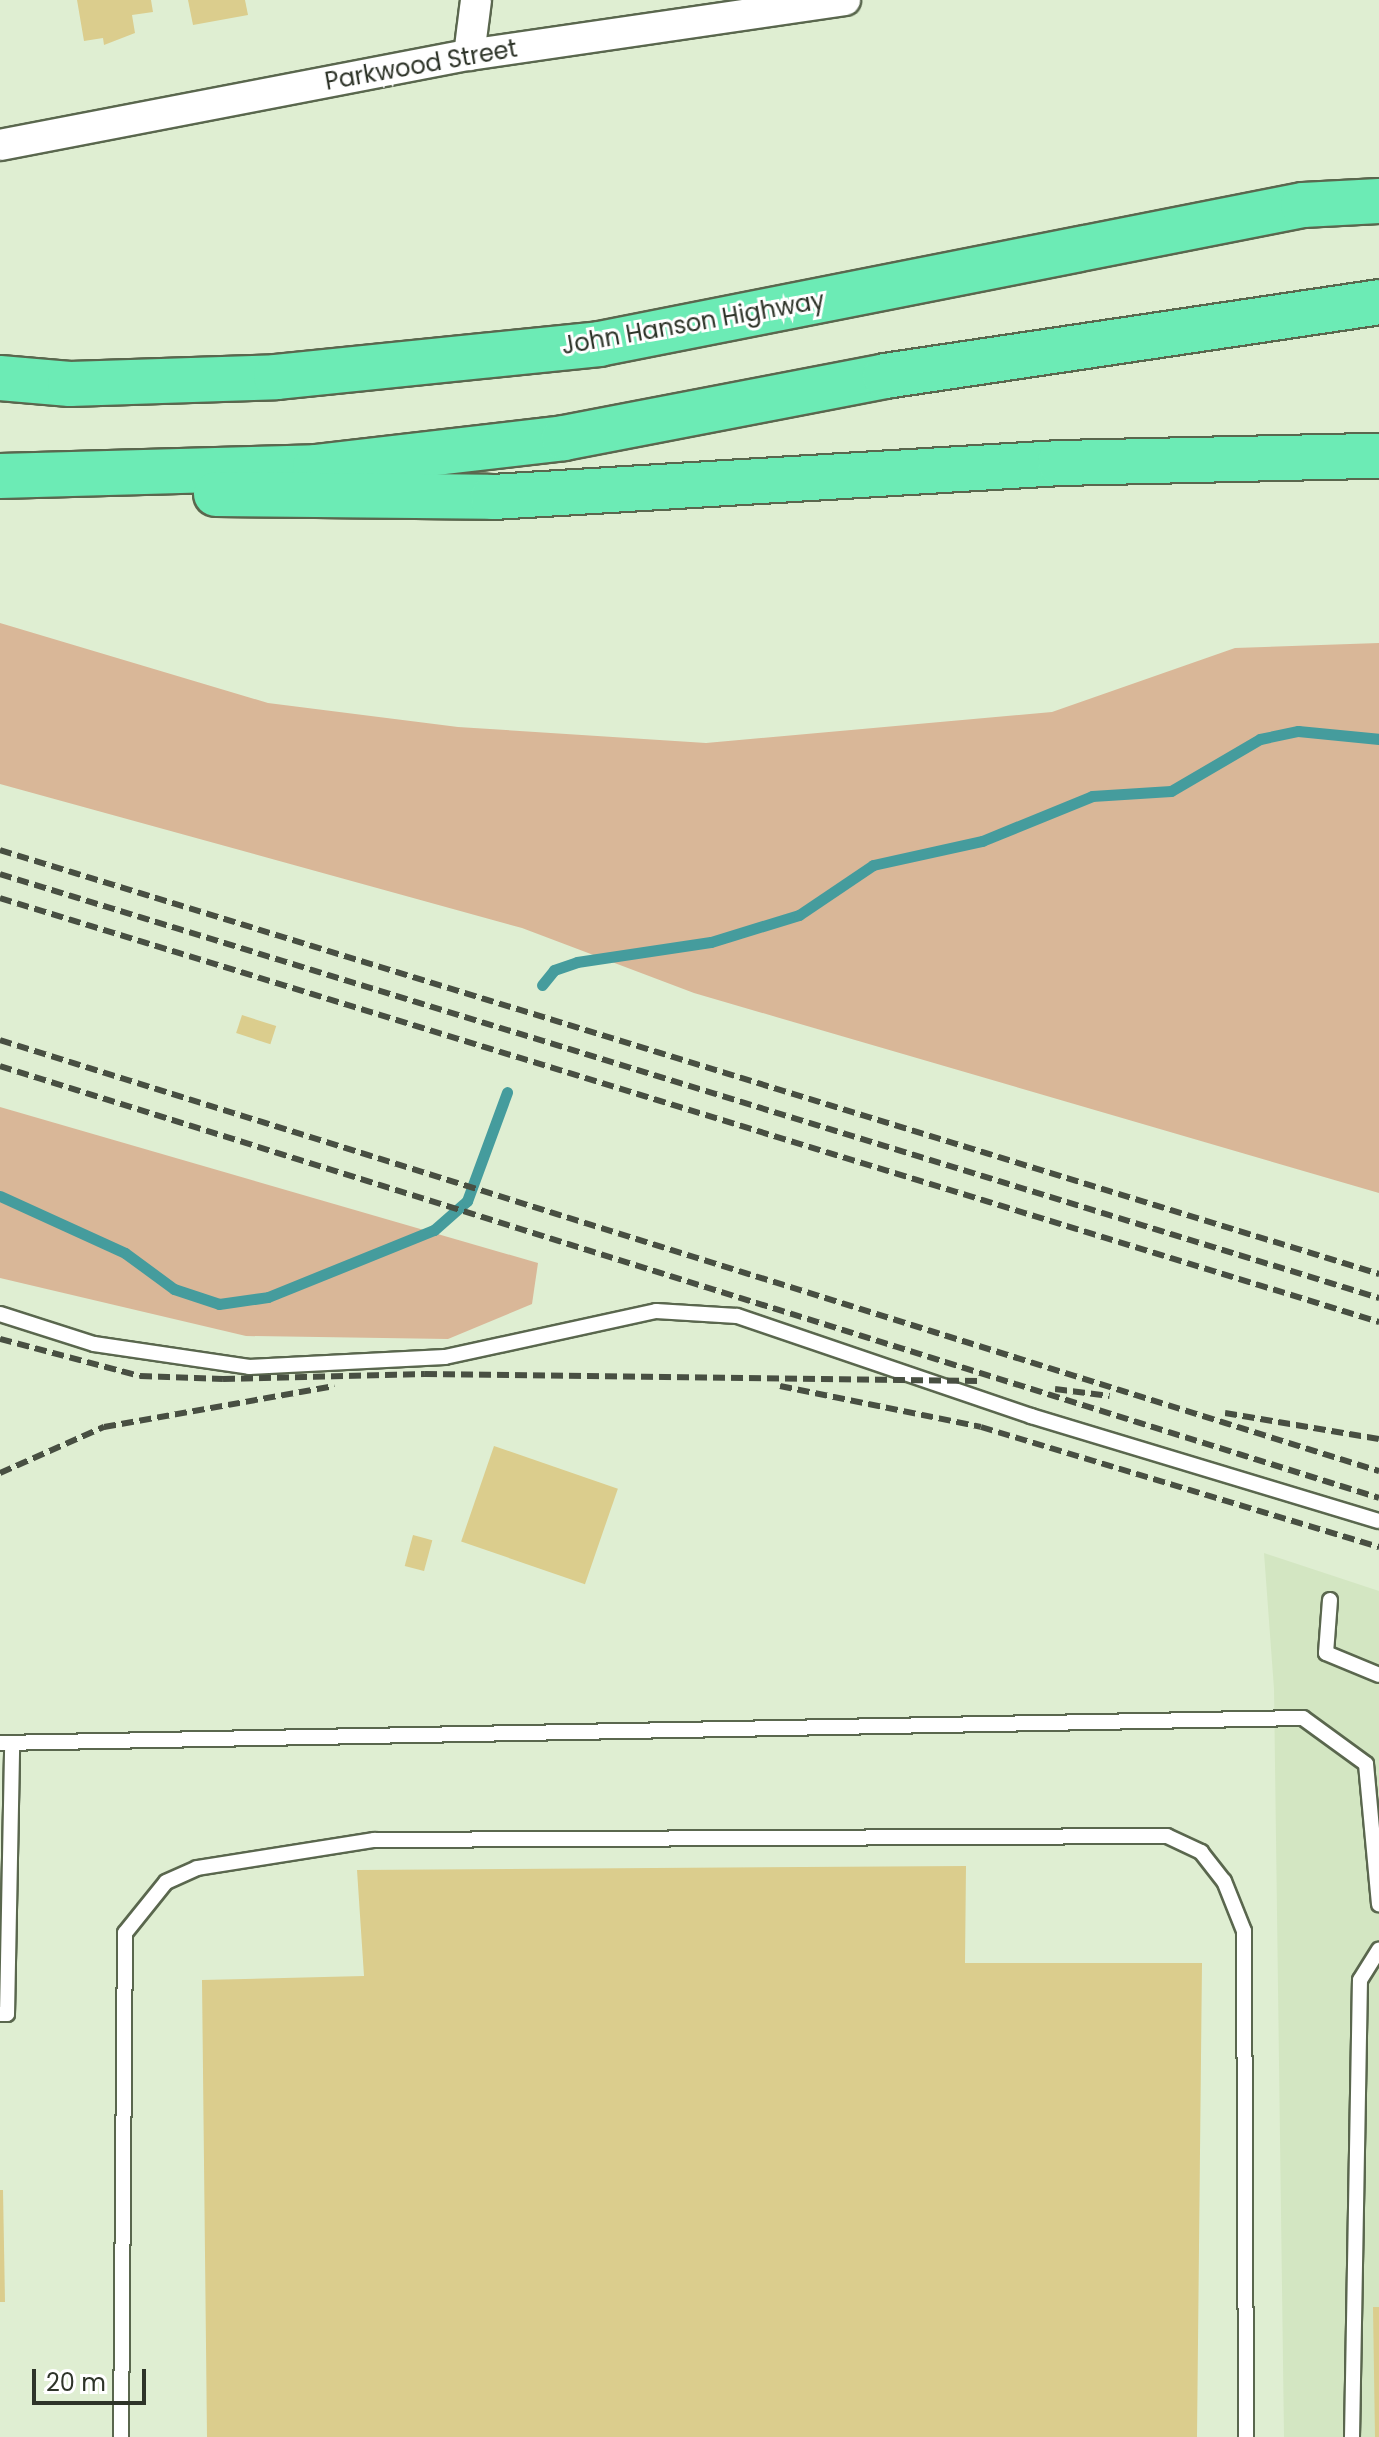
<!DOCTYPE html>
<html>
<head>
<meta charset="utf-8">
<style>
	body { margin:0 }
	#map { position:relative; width:1379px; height:2437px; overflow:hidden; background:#dfeed2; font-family:Poppins,sans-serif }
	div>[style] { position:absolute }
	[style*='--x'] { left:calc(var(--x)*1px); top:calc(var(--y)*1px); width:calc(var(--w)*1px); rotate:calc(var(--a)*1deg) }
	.built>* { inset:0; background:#d3e6c2 }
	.green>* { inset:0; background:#d9b798 }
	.stream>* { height:11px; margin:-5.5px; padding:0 5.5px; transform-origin:5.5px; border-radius:5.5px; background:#459c9d }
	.building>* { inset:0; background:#dbcd8d; transform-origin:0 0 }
	.roads { filter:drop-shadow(2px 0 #5a674e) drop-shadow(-2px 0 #5a674e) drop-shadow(0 2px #5a674e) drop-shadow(0 -2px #5a674e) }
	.service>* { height:14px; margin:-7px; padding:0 7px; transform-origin:7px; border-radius:7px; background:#fff }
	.minor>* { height:30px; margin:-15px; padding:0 15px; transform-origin:15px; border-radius:15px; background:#fff }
	.motorway>* { height:44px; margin:-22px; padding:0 22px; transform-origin:22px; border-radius:22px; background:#6cebb5 }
	.rail>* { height:6px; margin-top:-3px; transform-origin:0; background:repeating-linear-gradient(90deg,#484f42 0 12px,transparent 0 18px) }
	span { translate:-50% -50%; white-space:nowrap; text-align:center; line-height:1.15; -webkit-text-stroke:6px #fff; paint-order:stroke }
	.street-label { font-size:24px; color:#2e3429 }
	.scale { position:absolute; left:32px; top:2369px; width:114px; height:36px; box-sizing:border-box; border:4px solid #2e3429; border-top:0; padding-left:10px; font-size:24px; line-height:28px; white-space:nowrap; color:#2e3429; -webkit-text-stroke:6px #fff; paint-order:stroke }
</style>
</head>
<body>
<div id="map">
	<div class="built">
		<div style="clip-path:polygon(1264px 1553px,1379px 1591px,1379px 2437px,1284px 2437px,1274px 1689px)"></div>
	</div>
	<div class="green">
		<div style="clip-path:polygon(0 623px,268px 703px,458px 727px,706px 743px,1052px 712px,1235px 648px,1379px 643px,1379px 1193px,694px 993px,522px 928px,0 784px)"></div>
		<div style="clip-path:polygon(0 1107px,538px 1263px,532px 1304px,448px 1339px,246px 1336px,0 1278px)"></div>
	</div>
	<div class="stream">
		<div style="--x:542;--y:985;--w:19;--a:-51"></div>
		<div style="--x:554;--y:970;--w:24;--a:-19"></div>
		<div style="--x:577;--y:962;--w:135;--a:-8.5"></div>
		<div style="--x:711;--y:942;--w:92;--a:-17.1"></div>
		<div style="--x:799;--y:915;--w:89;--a:-34"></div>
		<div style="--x:873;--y:865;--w:112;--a:-12.4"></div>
		<div style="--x:982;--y:841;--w:119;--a:-22.2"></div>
		<div style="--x:1092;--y:796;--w:79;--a:-3.6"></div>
		<div style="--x:1171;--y:791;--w:103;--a:-30.3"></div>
		<div style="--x:1260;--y:739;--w:39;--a:-12"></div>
		<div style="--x:1298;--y:731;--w:81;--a:5.6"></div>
		<div style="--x:0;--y:1196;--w:137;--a:24.5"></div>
		<div style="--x:125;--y:1253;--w:61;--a:36.3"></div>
		<div style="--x:174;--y:1289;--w:47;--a:18.4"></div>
		<div style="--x:219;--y:1304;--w:49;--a:-8.1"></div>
		<div style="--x:268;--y:1297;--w:179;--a:-22"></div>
		<div style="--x:434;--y:1230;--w:44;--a:-41.3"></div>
		<div style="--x:467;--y:1201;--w:116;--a:-69.8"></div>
	</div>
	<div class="building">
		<div style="clip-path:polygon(77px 0,151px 0,153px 12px,132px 15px,135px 33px,104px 45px,103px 38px,84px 41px)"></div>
		<div style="clip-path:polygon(188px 0,245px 0,248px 15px,193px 25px)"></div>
		<div style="left:242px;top:1015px;width:36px;height:19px;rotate:18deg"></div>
		<div style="left:494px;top:1446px;width:131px;height:101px;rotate:19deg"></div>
		<div style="left:413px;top:1535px;width:20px;height:32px;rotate:15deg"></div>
		<div style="clip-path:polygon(966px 1866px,965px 1963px,1202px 1963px,1197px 2437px,207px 2437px,202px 1980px,364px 1976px,357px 1870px)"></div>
		<div style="clip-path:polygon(0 2190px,3px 2190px,5px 2302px,0 2302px)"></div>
		<div style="clip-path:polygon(1373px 2307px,1379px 2307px,1379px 2437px,1375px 2437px)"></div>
	</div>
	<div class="roads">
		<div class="service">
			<div style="--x:0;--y:1314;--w:99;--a:17.7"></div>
			<div style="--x:94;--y:1344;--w:157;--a:8.4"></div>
			<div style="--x:249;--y:1367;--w:196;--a:-2.9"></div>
			<div style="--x:445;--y:1357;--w:216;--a:-12.3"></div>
			<div style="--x:656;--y:1311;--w:81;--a:3.5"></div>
			<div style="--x:737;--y:1316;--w:311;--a:18.8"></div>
			<div style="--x:1031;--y:1416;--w:363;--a:16.8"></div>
			<div style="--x:1330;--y:1600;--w:53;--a:94.3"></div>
			<div style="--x:1326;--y:1653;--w:57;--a:22.5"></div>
			<div style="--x:0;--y:1743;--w:1303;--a:-1.1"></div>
			<div style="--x:1303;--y:1718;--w:78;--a:36.1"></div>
			<div style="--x:1366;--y:1764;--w:141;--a:84.7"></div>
			<div style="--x:0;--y:2014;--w:7;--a:0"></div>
			<div style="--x:7;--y:2014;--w:271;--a:-88.9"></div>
			<div style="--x:121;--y:2437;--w:504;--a:-89.55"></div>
			<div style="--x:125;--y:1933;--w:65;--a:-51.2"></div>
			<div style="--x:166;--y:1882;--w:34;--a:-24"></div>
			<div style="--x:197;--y:1868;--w:179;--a:-9"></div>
			<div style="--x:374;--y:1840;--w:793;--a:-0.29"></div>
			<div style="--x:1167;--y:1836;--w:38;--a:25"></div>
			<div style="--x:1201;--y:1852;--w:37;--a:52"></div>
			<div style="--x:1224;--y:1881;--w:54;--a:68.2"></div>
			<div style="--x:1244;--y:1931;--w:506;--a:89.77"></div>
			<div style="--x:1352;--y:2437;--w:457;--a:-89"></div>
			<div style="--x:1360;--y:1980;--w:36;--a:-58"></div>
		</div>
		<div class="minor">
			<div style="--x:469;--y:55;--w:55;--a:-82.7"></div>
			<div style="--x:0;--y:145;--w:478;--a:-10.9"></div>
			<div style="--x:469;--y:55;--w:380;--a:-8.3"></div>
		</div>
		<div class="motorway">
			<div style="--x:0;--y:378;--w:70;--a:4.9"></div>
			<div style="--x:70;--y:384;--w:206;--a:-1.9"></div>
			<div style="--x:276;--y:377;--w:325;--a:-5.8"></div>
			<div style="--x:599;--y:344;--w:718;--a:-11.17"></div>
			<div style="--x:1303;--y:205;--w:76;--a:-3"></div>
			<div style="--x:0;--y:476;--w:315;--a:-1.6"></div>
			<div style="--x:315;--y:467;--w:251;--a:-6.6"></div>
			<div style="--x:564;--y:438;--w:327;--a:-10.9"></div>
			<div style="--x:885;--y:376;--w:500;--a:-8.5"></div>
			<div style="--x:216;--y:494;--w:277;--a:0.6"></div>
			<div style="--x:493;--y:497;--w:568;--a:-3.43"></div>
			<div style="--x:1060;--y:463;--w:319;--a:-1.3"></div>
		</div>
	</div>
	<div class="rail">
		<div style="--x:0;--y:850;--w:1443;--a:17.09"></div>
		<div style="--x:0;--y:874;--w:1443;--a:17.09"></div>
		<div style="--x:0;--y:898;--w:1443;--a:17.09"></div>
		<div style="--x:0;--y:1040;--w:1445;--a:17.36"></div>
		<div style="--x:0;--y:1066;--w:1445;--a:17.39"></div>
		<div style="--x:0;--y:1339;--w:145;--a:14.8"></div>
		<div style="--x:140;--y:1376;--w:83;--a:2.1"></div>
		<div style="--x:223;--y:1379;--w:202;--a:-1.4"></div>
		<div style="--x:425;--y:1374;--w:554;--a:0.72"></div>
		<div style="--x:780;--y:1386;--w:205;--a:11.5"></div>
		<div style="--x:981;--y:1427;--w:416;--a:16.8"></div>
		<div style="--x:1055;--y:1389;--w:55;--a:7.3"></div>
		<div style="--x:1225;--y:1413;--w:156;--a:9.6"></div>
		<div style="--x:0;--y:1473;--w:114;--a:-23.9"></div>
		<div style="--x:104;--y:1427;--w:234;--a:-10.1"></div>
	</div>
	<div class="street-label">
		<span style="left:421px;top:65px;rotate:-10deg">Parkwood Street</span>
		<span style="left:693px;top:323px;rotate:-10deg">John Hanson Highway</span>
	</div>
	<div class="scale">20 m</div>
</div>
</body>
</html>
